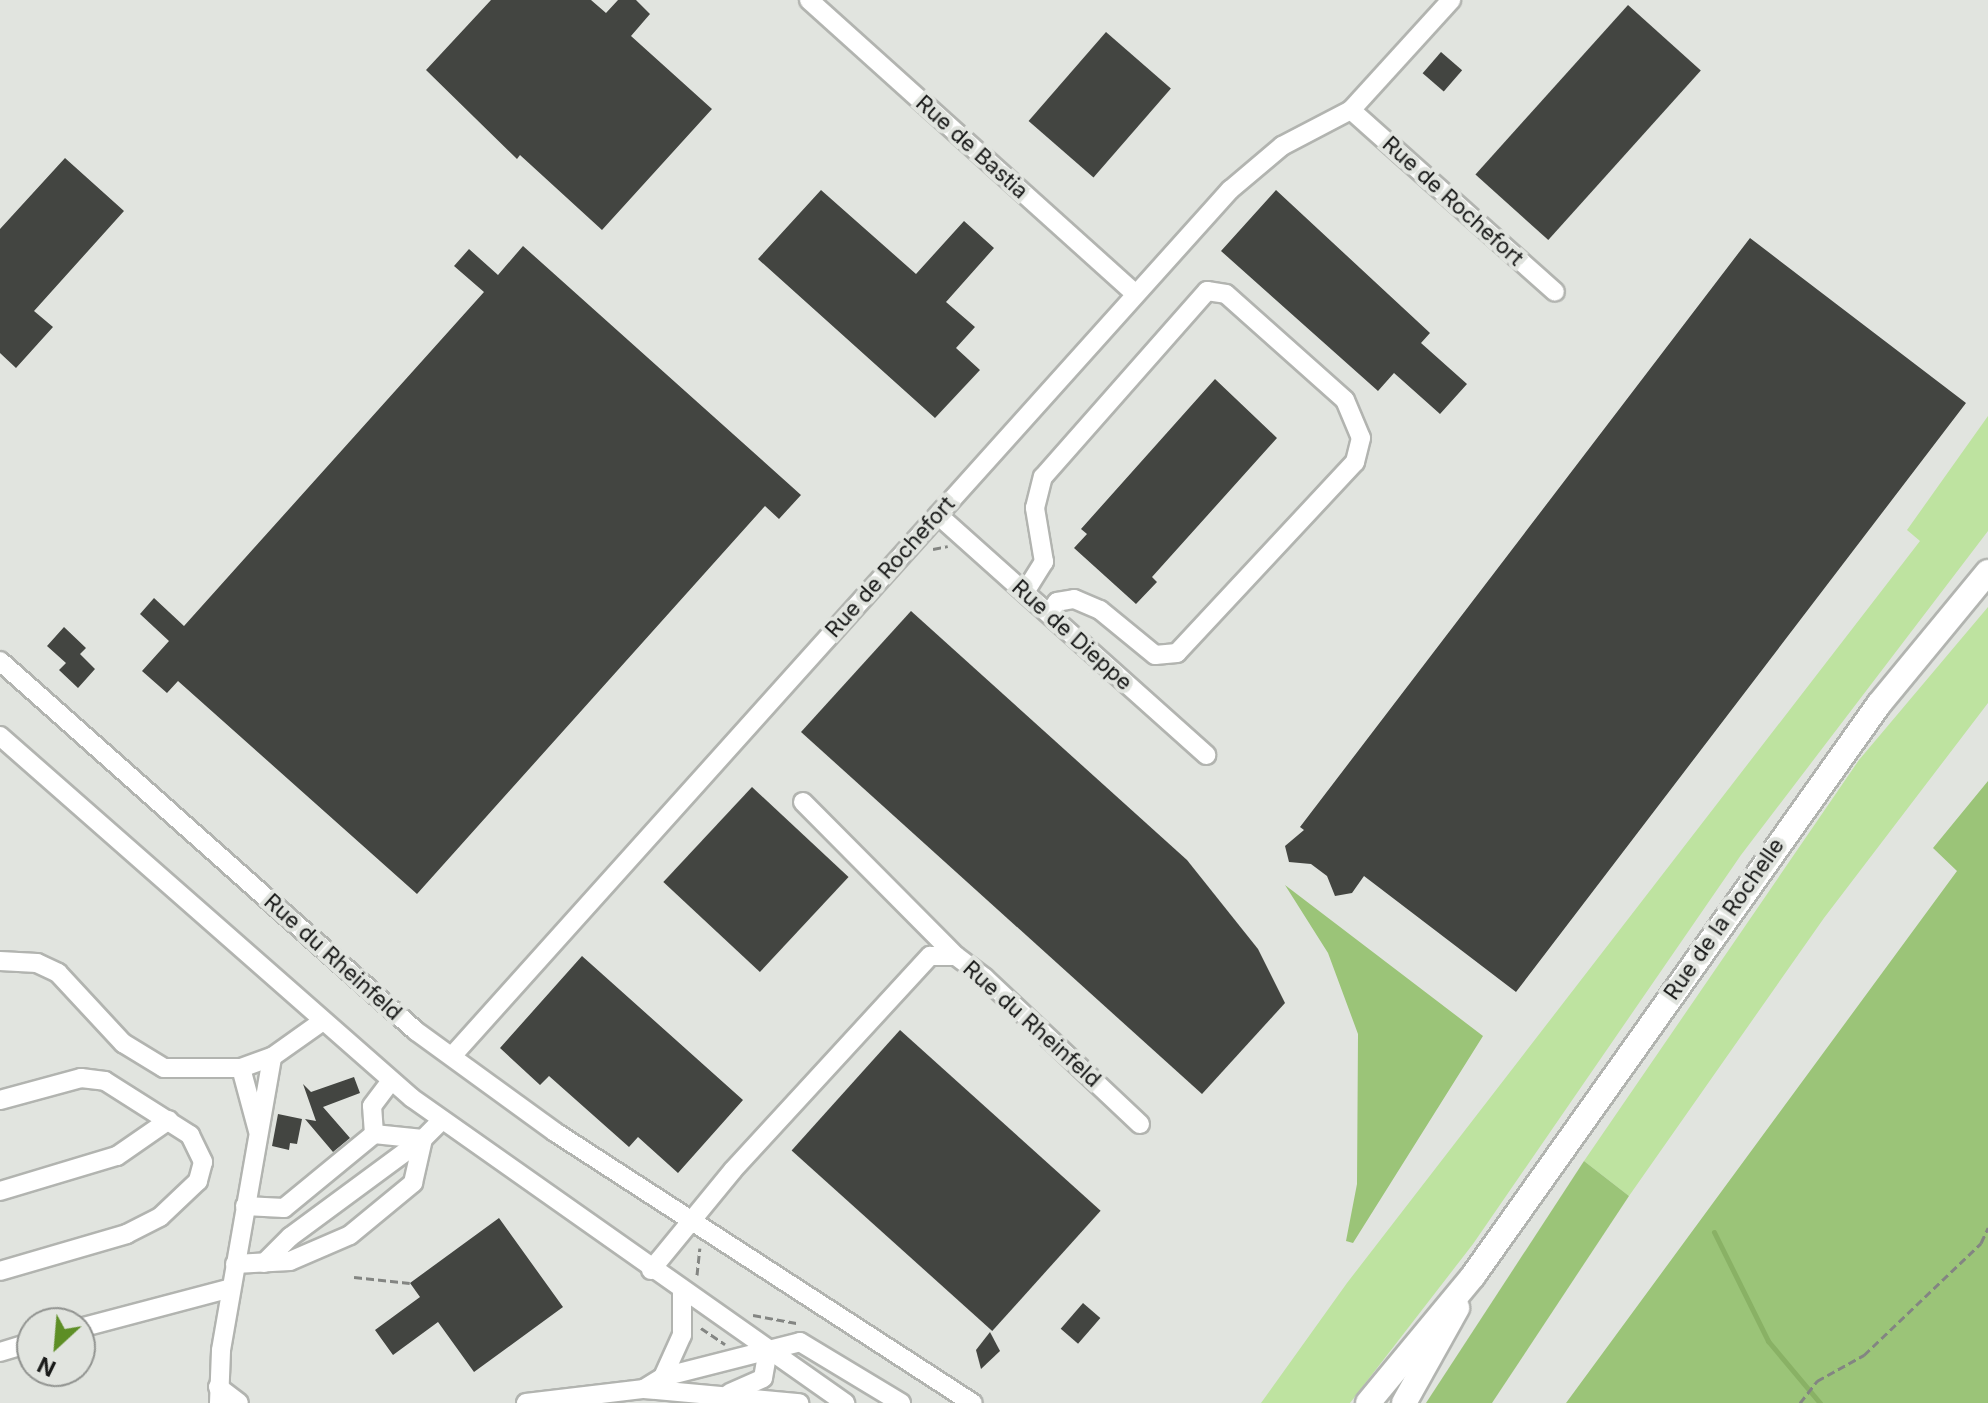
<!DOCTYPE html>
<html>
<head>
<meta charset="utf-8">
<style>
	body { margin:0 }
	#map { position:relative; width:1988px; height:1403px; overflow:hidden; background:#e1e4df; font-family:Inter,sans-serif }
	div>[style] { position:absolute }
	[style*='--x'] { left:calc(var(--x)*1px); top:calc(var(--y)*1px); width:calc(var(--w)*1px); rotate:calc(var(--a)*1deg) }
	.green>* { inset:0; background:#bee3a0 }
	.forest>* { inset:0; background:#9bc478 }
	.stream>* { height:5px; margin:-2.5px; padding:0 2.5px; transform-origin:2.5px; border-radius:2.5px; background:#89b165 }
	.building>* { inset:0; background:#434541; transform-origin:0 0 }
	.path>* { height:3px; margin-top:-1.5px; transform-origin:0; background:repeating-linear-gradient(90deg,#838582 0 8px,transparent 0 12px) }
	.roads { filter:drop-shadow(2px 0 #b2b4b0) drop-shadow(-2px 0 #b2b4b0) drop-shadow(0 2px #b2b4b0) drop-shadow(0 -2px #b2b4b0) }
	.minor>* { height:18px; margin:-9px; padding:0 9px; transform-origin:9px; border-radius:9px; background:#fff }
	.major>* { height:24px; margin:-12px; padding:0 12px; transform-origin:12px; border-radius:12px; background:#fff }
	span { translate:-50% -50%; white-space:nowrap; text-align:center; line-height:1.15; -webkit-text-stroke:8px #e1e4df; paint-order:stroke }
	.street-label { font-size:22px; color:#191a19 }
	.north { position:absolute; left:16px; top:1307px; width:80px; height:80px; box-sizing:border-box; background:#e1e4df; border:2px solid #919390; border-radius:50%; rotate:206deg; font-size:22px; font-weight:700; line-height:32px; text-align:center; color:#191a19 }
	.north::after { content:''; display:block; margin:auto; width:28px; height:36px; background:#5d8e25; clip-path:polygon(50% 0,100% 100%,50% 72%,0 100%) }
</style>
</head>
<body>
<div id="map">
	<div class="green">
		<div style="clip-path:polygon(1988px 416px,1988px 531px,1741px 855px,1473px 1244px,1350px 1403px,1261px 1403px,1347px 1283px,1920px 541px,1907px 530px)"></div>
		<div style="clip-path:polygon(1988px 607px,1988px 703px,1824px 918px,1629px 1196px,1584px 1161px,1859px 760px)"></div>
	</div>
	<div class="forest">
		<div style="clip-path:polygon(1988px 781px,1988px 1403px,1566px 1403px,1957px 871px,1933px 848px)"></div>
		<div style="clip-path:polygon(1285px 885px,1483px 1036px,1353px 1243px,1346px 1241px,1357px 1184px,1358px 1034px,1328px 953px)"></div>
		<div style="clip-path:polygon(1584px 1161px,1629px 1196px,1492px 1403px,1426px 1403px)"></div>
	</div>
	<div class="stream">
		<div style="--x:1714;--y:1232;--w:122;--a:63.6"></div>
		<div style="--x:1768;--y:1341;--w:81;--a:50"></div>
	</div>
	<div class="building">
		<div style="clip-path:polygon(491px 0,591px 0,606px 13px,618px 0,636px 0,650px 14px,631px 36px,712px 109px,602px 230px,520px 155px,517px 159px,426px 70px)"></div>
		<div style="left:1628px;top:5px;width:98px;height:228px;rotate:42deg"></div>
		<div style="left:1106px;top:32px;width:86px;height:118px;rotate:41deg"></div>
		<div style="left:1441px;top:52px;width:28px;height:28px;rotate:41deg"></div>
		<div style="clip-path:polygon(65px 158px,124px 211px,34px 311px,53px 327px,16px 368px,0 353px,0 229px)"></div>
		<div style="clip-path:polygon(821px 190px,916px 274px,964px 221px,994px 248px,946px 302px,975px 327px,956px 348px,980px 370px,935px 418px,758px 259px)"></div>
		<div style="clip-path:polygon(1276px 190px,1430px 333px,1421px 343px,1467px 384px,1440px 414px,1394px 373px,1378px 391px,1221px 251px)"></div>
		<div style="clip-path:polygon(1750px 238px,1966px 403px,1516px 992px,1364px 876px,1352px 893px,1335px 896px,1327px 876px,1311px 864px,1289px 862px,1285px 846px,1304px 830px,1300px 827px)"></div>
		<div style="clip-path:polygon(523px 246px,801px 495px,779px 519px,765px 506px,417px 894px,178px 681px,167px 693px,142px 671px,169px 641px,140px 614px,154px 598px,184px 626px,484px 292px,454px 266px,469px 249px,498px 275px)"></div>
		<div style="clip-path:polygon(1215px 379px,1277px 438px,1152px 577px,1157px 582px,1136px 604px,1074px 548px,1087px 534px,1081px 529px)"></div>
		<div style="clip-path:polygon(911px 611px,1187px 860px,1258px 949px,1285px 1003px,1202px 1094px,801px 732px)"></div>
		<div style="clip-path:polygon(64px 627px,86px 648px,80px 654px,95px 669px,78px 688px,59px 670px,66px 663px,47px 646px)"></div>
		<div style="left:752px;top:787px;width:132px;height:130px;rotate:43deg"></div>
		<div style="clip-path:polygon(582px 956px,743px 1100px,678px 1173px,638px 1137px,629px 1147px,549px 1076px,540px 1085px,500px 1048px)"></div>
		<div style="left:900px;top:1030px;width:270px;height:162px;rotate:42deg"></div>
		<div style="clip-path:polygon(354px 1077px,360px 1093px,323px 1107px,350px 1138px,333px 1152px,305px 1119px,316px 1121px,303px 1084px,311px 1092px)"></div>
		<div style="clip-path:polygon(278px 1114px,302px 1119px,297px 1144px,290px 1143px,289px 1150px,272px 1146px)"></div>
		<div style="clip-path:polygon(499px 1218px,563px 1307px,474px 1372px,438px 1322px,393px 1355px,375px 1330px,420px 1297px,410px 1283px)"></div>
		<div style="left:1083px;top:1303px;width:23px;height:34px;rotate:41deg"></div>
		<div style="clip-path:polygon(990px 1332px,1000px 1351px,981px 1369px,976px 1350px)"></div>
	</div>
	<div class="path">
		<div style="--x:933;--y:549;--w:15;--a:-11"></div>
		<div style="--x:697;--y:1275;--w:27;--a:-84"></div>
		<div style="--x:354;--y:1277;--w:56;--a:6.1"></div>
		<div style="--x:753;--y:1315;--w:44;--a:10.5"></div>
		<div style="--x:701;--y:1328;--w:29;--a:34"></div>
		<div style="--x:1800;--y:1403;--w:28;--a:-52"></div>
		<div style="--x:1817;--y:1381;--w:54;--a:-29"></div>
		<div style="--x:1864;--y:1355;--w:162;--a:-43.7"></div>
		<div style="--x:1981;--y:1243;--w:17;--a:-65"></div>
	</div>
	<div class="roads">
		<div class="minor">
			<div style="--x:809;--y:0;--w:439;--a:42"></div>
			<div style="--x:1351;--y:110;--w:273;--a:41.7"></div>
			<div style="--x:938;--y:515;--w:360;--a:41.8"></div>
			<div style="--x:1025;--y:592;--w:36;--a:-58"></div>
			<div style="--x:1044;--y:562;--w:55;--a:-99.5"></div>
			<div style="--x:1035;--y:508;--w:32;--a:-76"></div>
			<div style="--x:1043;--y:477;--w:248;--a:-48.6"></div>
			<div style="--x:1207;--y:291;--w:19;--a:9"></div>
			<div style="--x:1226;--y:294;--w:159;--a:41.7"></div>
			<div style="--x:1345;--y:400;--w:41;--a:67.2"></div>
			<div style="--x:1361;--y:438;--w:25;--a:104"></div>
			<div style="--x:1355;--y:462;--w:261;--a:133"></div>
			<div style="--x:1177;--y:653;--w:22;--a:175"></div>
			<div style="--x:1155;--y:655;--w:71;--a:-140.7"></div>
			<div style="--x:1100;--y:610;--w:28;--a:-157"></div>
			<div style="--x:1074;--y:599;--w:17;--a:170"></div>
			<div style="--x:1057;--y:602;--w:14;--a:124"></div>
			<div style="--x:0;--y:661;--w:557;--a:41.65"></div>
			<div style="--x:416;--y:1031;--w:172;--a:36"></div>
			<div style="--x:555;--y:1132;--w:498;--a:33"></div>
			<div style="--x:0;--y:736;--w:548;--a:41.3"></div>
			<div style="--x:412;--y:1098;--w:530;--a:35.16"></div>
			<div style="--x:803;--y:802;--w:217;--a:45.2"></div>
			<div style="--x:0;--y:961;--w:37;--a:3"></div>
			<div style="--x:37;--y:963;--w:23;--a:25"></div>
			<div style="--x:58;--y:973;--w:96;--a:47.1"></div>
			<div style="--x:123;--y:1043;--w:48;--a:31.4"></div>
			<div style="--x:164;--y:1068;--w:77;--a:0"></div>
			<div style="--x:241;--y:1068;--w:33;--a:-20"></div>
			<div style="--x:272;--y:1057;--w:59;--a:-35.3"></div>
			<div style="--x:453;--y:1055;--w:1163;--a:-48.07"></div>
			<div style="--x:1230;--y:190;--w:68;--a:-40.2"></div>
			<div style="--x:1282;--y:146;--w:78;--a:-27.6"></div>
			<div style="--x:1351;--y:110;--w:149;--a:-47.7"></div>
			<div style="--x:241;--y:1068;--w:65;--a:74.9"></div>
			<div style="--x:0;--y:1100;--w:84;--a:-15.2"></div>
			<div style="--x:81;--y:1078;--w:24;--a:7"></div>
			<div style="--x:105;--y:1081;--w:101;--a:32.4"></div>
			<div style="--x:190;--y:1135;--w:30;--a:64"></div>
			<div style="--x:203;--y:1162;--w:20;--a:105"></div>
			<div style="--x:198;--y:1181;--w:52;--a:136.5"></div>
			<div style="--x:160;--y:1217;--w:37;--a:153"></div>
			<div style="--x:127;--y:1234;--w:132;--a:163.8"></div>
			<div style="--x:374;--y:1134;--w:28;--a:-94"></div>
			<div style="--x:372;--y:1106;--w:31;--a:-53"></div>
			<div style="--x:0;--y:1191;--w:122;--a:-16.7"></div>
			<div style="--x:117;--y:1156;--w:63;--a:-34.7"></div>
			<div style="--x:245;--y:1206;--w:39;--a:3"></div>
			<div style="--x:284;--y:1208;--w:117;--a:-39.4"></div>
			<div style="--x:374;--y:1134;--w:49;--a:5.8"></div>
			<div style="--x:264;--y:1263;--w:37;--a:-45"></div>
			<div style="--x:290;--y:1237;--w:165;--a:-36.4"></div>
			<div style="--x:235;--y:1264;--w:55;--a:-3.1"></div>
			<div style="--x:290;--y:1261;--w:65;--a:-23.4"></div>
			<div style="--x:350;--y:1235;--w:82;--a:-39.5"></div>
			<div style="--x:413;--y:1183;--w:45;--a:-77.2"></div>
			<div style="--x:423;--y:1139;--w:27;--a:-45"></div>
			<div style="--x:651;--y:1270;--w:129;--a:-50.6"></div>
			<div style="--x:733;--y:1170;--w:291;--a:-47.4"></div>
			<div style="--x:930;--y:956;--w:26;--a:0"></div>
			<div style="--x:956;--y:956;--w:36;--a:37"></div>
			<div style="--x:985;--y:978;--w:213;--a:43.3"></div>
			<div style="--x:80;--y:1328;--w:156;--a:-14.8"></div>
			<div style="--x:0;--y:1352;--w:34;--a:-17"></div>
			<div style="--x:663;--y:1377;--w:46;--a:-65.7"></div>
			<div style="--x:682;--y:1335;--w:43;--a:-90"></div>
			<div style="--x:218;--y:1387;--w:26;--a:37"></div>
			<div style="--x:644;--y:1389;--w:22;--a:-32"></div>
			<div style="--x:663;--y:1377;--w:141;--a:-14.3"></div>
			<div style="--x:800;--y:1342;--w:118;--a:31.1"></div>
			<div style="--x:730;--y:1393;--w:36;--a:-24"></div>
			<div style="--x:763;--y:1378;--w:27;--a:-80"></div>
			<div style="--x:219;--y:1403;--w:53;--a:-87.8"></div>
			<div style="--x:221;--y:1350;--w:297;--a:-80.1"></div>
			<div style="--x:526;--y:1403;--w:119;--a:-6.8"></div>
			<div style="--x:644;--y:1389;--w:156;--a:5.2"></div>
		</div>
		<div class="major">
			<div style="--x:1368;--y:1403;--w:165;--a:-50.4"></div>
			<div style="--x:1473;--y:1276;--w:701;--a:-54.63"></div>
			<div style="--x:1879;--y:704;--w:171;--a:-50.5"></div>
			<div style="--x:1404;--y:1403;--w:109;--a:-60.8"></div>
		</div>
	</div>
	<div class="street-label">
		<span style="left:972px;top:147px;rotate:42deg">Rue de Bastia</span>
		<span style="left:1453px;top:201px;rotate:42deg">Rue de Rochefort</span>
		<span style="left:890px;top:567px;rotate:-48deg">Rue de Rochefort</span>
		<span style="left:1072px;top:635px;rotate:42deg">Rue de Dieppe</span>
		<span style="left:1724px;top:919px;rotate:-55deg">Rue de la Rochelle</span>
		<span style="left:333px;top:957px;rotate:42deg">Rue du Rheinfeld</span>
		<span style="left:1032px;top:1024px;rotate:42deg">Rue du Rheinfeld</span>
	</div>
	<div class="north">N</div>
</div>
</body>
</html>
